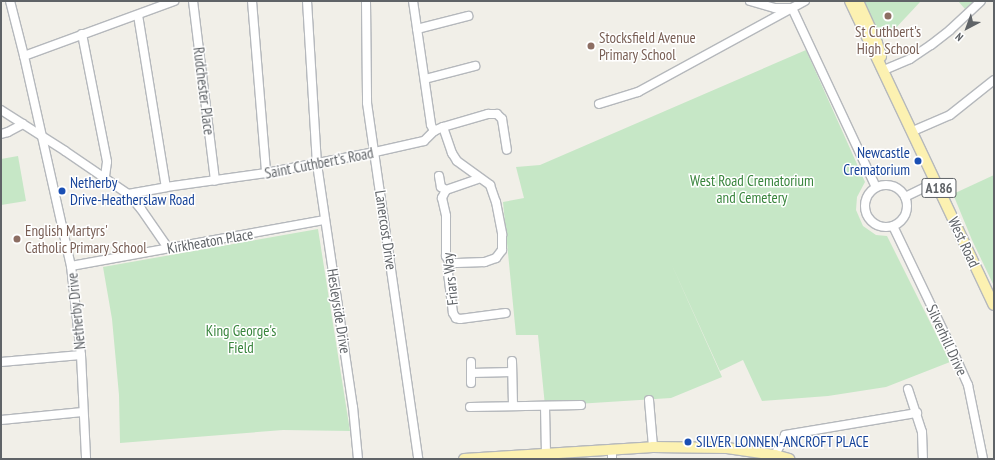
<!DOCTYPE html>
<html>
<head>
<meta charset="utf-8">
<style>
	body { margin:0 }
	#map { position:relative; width:995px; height:460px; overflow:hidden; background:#f1efe8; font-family:"PT Sans Narrow",sans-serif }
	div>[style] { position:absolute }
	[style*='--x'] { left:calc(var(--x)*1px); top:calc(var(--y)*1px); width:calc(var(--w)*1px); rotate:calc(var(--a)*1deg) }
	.green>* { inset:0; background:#c6e7c6 }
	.roads { filter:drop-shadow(1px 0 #b5b8bc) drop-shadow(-1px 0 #b5b8bc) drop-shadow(0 1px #b5b8bc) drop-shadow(0 -1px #b5b8bc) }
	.minor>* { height:8px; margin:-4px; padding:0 4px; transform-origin:4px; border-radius:4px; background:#fff }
	.minor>.ring { margin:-4px; padding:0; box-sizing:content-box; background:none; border:8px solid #fff; border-radius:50% }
	.major>* { height:10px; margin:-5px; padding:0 5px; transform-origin:5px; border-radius:5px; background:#fcf1b1 }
	.dots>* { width:11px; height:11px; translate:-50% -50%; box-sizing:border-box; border:2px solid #fff; border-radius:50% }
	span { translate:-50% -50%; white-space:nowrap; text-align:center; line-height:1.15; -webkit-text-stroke:3px #fff; paint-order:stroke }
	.shield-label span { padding:1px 3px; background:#fff; border:1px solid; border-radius:3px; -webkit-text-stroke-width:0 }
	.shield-label { font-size:14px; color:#5f6367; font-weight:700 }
	.education-label { font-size:15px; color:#785e54 }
	.left { translate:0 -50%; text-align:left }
	.street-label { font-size:15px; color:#5f6367 }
	.transit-label { font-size:15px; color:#164399 }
	.right { translate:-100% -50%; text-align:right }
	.park-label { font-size:15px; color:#39853d }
	.frame { position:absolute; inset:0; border:2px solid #5f6367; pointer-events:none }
	.north { position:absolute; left:947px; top:8px; width:40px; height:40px; -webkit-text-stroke:3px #fff; paint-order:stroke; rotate:221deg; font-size:11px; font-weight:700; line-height:16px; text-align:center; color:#5f6367 }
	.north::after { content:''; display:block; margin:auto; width:14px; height:18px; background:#5f6367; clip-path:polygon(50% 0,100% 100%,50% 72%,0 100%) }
</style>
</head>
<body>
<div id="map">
	<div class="green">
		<div style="clip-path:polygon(862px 1px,921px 1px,893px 31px,880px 41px)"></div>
		<div style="clip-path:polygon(958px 1px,974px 1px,965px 9px)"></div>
		<div style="clip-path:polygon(806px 50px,865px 182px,857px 197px,856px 210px,863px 226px,876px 235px,887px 236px,950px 362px,886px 387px,828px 396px,762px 401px,743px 360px,720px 371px,671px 263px,722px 377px,671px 398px,545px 406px,538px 335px,516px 335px,503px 202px,524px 198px,516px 167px,540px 165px)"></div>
		<div style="clip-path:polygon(18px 156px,26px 201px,1px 205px,1px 159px)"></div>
		<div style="clip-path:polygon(994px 175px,994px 286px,972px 240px,953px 194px)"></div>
		<div style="clip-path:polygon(318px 229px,350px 431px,283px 430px,120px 443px,119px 395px,112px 319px,103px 267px)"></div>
	</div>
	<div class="roads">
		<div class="minor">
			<div style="--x:10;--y:1;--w:57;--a:75.7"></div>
			<div style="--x:24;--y:56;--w:215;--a:77.4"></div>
			<div style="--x:71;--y:266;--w:90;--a:83.6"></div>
			<div style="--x:81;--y:355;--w:104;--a:87.2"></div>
			<div style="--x:193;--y:1;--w:181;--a:83"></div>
			<div style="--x:252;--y:1;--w:173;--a:85.3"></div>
			<div style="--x:307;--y:1;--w:163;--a:86.5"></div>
			<div style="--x:317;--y:164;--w:246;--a:81.6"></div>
			<div style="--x:353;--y:407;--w:52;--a:84.5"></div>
			<div style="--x:366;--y:1;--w:102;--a:89.4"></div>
			<div style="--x:367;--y:103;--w:360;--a:81.8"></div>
			<div style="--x:413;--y:1;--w:125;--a:81.7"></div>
			<div style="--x:431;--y:125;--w:7;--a:63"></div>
			<div style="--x:750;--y:1;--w:26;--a:16"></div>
			<div style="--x:775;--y:8;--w:17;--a:0"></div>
			<div style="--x:792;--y:8;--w:198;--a:64.9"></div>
			<div style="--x:138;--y:15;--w:174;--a:80.8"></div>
			<div style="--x:417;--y:29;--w:53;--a:-14.3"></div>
			<div style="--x:82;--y:34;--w:130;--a:78.9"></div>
			<div style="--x:107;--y:162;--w:15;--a:98"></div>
			<div style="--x:24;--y:56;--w:160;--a:-20.1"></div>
			<div style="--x:884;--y:70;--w:28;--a:-23"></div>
			<div style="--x:910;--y:59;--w:25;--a:-34"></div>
			<div style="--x:931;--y:45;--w:24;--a:-38"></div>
			<div style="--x:950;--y:30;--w:42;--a:-43.1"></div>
			<div style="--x:425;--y:79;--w:52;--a:-14.6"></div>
			<div style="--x:599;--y:104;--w:41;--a:-17.1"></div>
			<div style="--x:638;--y:92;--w:190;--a:-28.6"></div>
			<div style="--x:1;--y:110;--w:76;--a:32.6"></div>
			<div style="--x:65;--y:151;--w:76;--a:34.3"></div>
			<div style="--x:128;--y:194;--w:20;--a:49"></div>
			<div style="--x:141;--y:209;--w:47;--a:55.3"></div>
			<div style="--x:443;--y:127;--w:28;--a:71"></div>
			<div style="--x:452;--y:153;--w:9;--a:58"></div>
			<div style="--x:457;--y:161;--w:41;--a:36"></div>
			<div style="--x:490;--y:185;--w:18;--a:71"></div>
			<div style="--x:496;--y:202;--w:33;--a:79"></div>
			<div style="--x:502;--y:234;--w:16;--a:90"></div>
			<div style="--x:502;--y:250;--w:10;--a:127"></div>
			<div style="--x:496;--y:258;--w:12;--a:160"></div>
			<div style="--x:485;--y:262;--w:35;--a:178"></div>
			<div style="--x:913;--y:131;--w:40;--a:-23.4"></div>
			<div style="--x:950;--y:115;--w:56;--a:-38.5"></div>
			<div style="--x:1;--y:134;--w:7;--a:-16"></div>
			<div style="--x:8;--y:132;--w:17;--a:-28"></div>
			<div style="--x:439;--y:176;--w:11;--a:80"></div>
			<div style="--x:441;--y:187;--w:6;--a:31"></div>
			<div style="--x:446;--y:190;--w:36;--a:-19"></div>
			<div class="ring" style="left:865px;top:185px;width:34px;height:34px"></div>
			<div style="--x:446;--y:190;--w:9;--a:117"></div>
			<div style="--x:442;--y:198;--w:18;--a:77"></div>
			<div style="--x:446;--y:216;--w:40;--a:90"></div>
			<div style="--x:446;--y:256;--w:8;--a:60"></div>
			<div style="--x:450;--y:263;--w:10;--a:101"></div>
			<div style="--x:448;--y:273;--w:40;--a:82.9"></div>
			<div style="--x:453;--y:313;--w:6;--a:59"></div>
			<div style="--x:456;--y:318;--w:4;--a:14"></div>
			<div style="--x:460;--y:319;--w:46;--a:-7.4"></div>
			<div style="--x:128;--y:194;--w:39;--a:-10"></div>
			<div style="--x:166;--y:187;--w:101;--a:-8"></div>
			<div style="--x:266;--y:173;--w:111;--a:-10.9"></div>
			<div style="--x:375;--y:152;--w:50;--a:-12.7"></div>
			<div style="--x:424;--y:141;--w:14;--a:-45"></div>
			<div style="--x:434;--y:131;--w:10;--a:-24"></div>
			<div style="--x:443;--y:127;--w:47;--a:-16.1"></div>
			<div style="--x:488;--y:114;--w:9;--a:0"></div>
			<div style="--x:497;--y:114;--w:7;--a:45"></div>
			<div style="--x:502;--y:119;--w:31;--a:81"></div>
			<div style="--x:905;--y:197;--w:34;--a:-26"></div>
			<div style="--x:893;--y:226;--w:134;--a:64.4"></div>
			<div style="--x:951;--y:347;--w:42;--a:65.9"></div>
			<div style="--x:968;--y:385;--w:76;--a:78.5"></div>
			<div style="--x:71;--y:266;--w:258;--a:-10.3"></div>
			<div style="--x:512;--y:361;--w:45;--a:88.7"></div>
			<div style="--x:1;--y:362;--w:80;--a:-5"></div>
			<div style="--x:471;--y:362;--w:21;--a:90"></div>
			<div style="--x:471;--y:373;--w:41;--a:-1.4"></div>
			<div style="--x:908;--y:389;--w:45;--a:72"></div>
			<div style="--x:922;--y:432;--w:27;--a:88"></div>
			<div style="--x:649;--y:400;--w:47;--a:85.1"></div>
			<div style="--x:545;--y:406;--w:48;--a:88.8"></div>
			<div style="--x:470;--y:407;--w:111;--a:-1"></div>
			<div style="--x:1;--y:420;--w:82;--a:-5.6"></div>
			<div style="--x:612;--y:449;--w:10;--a:90"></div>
			<div style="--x:775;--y:455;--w:22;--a:-63"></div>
			<div style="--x:785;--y:435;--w:134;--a:-9.5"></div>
		</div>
		<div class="major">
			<div style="--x:850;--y:1;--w:336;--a:64.7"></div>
			<div style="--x:858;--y:1;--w:46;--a:65.7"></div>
			<div style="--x:877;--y:43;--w:14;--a:73"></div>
			<div style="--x:464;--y:459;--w:189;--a:-3.6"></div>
			<div style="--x:653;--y:447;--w:74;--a:0.8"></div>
			<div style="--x:727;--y:448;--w:49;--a:8.3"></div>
			<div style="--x:775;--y:455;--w:15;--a:16"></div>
		</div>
	</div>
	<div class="dots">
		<div style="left:888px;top:16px;background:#8d6e63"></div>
		<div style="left:591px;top:46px;background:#8d6e63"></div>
		<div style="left:918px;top:161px;background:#1a4fb4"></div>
		<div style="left:62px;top:191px;background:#1a4fb4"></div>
		<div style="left:17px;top:239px;background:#8d6e63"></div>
		<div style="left:688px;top:442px;background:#1a4fb4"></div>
	</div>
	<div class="shield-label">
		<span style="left:939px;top:188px">A186</span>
	</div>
	<div class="education-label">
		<span style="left:888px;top:40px">St Cuthbert's<br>High School</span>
		<span class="left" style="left:599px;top:46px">Stocksfield Avenue<br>Primary School</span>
		<span class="left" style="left:25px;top:239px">English Martyrs'<br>Catholic Primary School</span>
	</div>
	<div class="street-label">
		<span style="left:204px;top:91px;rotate:83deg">Rudchester Place</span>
		<span style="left:319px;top:163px;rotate:-11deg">Saint Cuthbert's Road</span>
		<span style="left:386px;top:230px;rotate:82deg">Lanercost Drive</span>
		<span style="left:210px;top:241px;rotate:-10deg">Kirkheaton Place</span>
		<span style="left:964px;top:242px;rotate:65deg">West Road</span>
		<span style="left:450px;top:279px;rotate:-96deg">Friars Way</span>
		<span style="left:76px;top:311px;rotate:-96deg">Netherby Drive</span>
		<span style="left:339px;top:311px;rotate:81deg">Hesleyside Drive</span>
		<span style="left:947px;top:340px;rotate:65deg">Silverhill Drive</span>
	</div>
	<div class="transit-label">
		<span class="right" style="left:910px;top:161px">Newcastle<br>Crematorium</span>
		<span class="left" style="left:70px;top:191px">Netherby<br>Drive-Heatherslaw Road</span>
		<span class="left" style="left:696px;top:442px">SILVER LONNEN-ANCROFT PLACE</span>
	</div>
	<div class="park-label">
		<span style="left:752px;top:189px">West Road Crematorium<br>and Cemetery</span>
		<span style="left:241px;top:339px">King George's<br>Field</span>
	</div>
	<div class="frame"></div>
	<div class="north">N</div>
</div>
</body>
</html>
